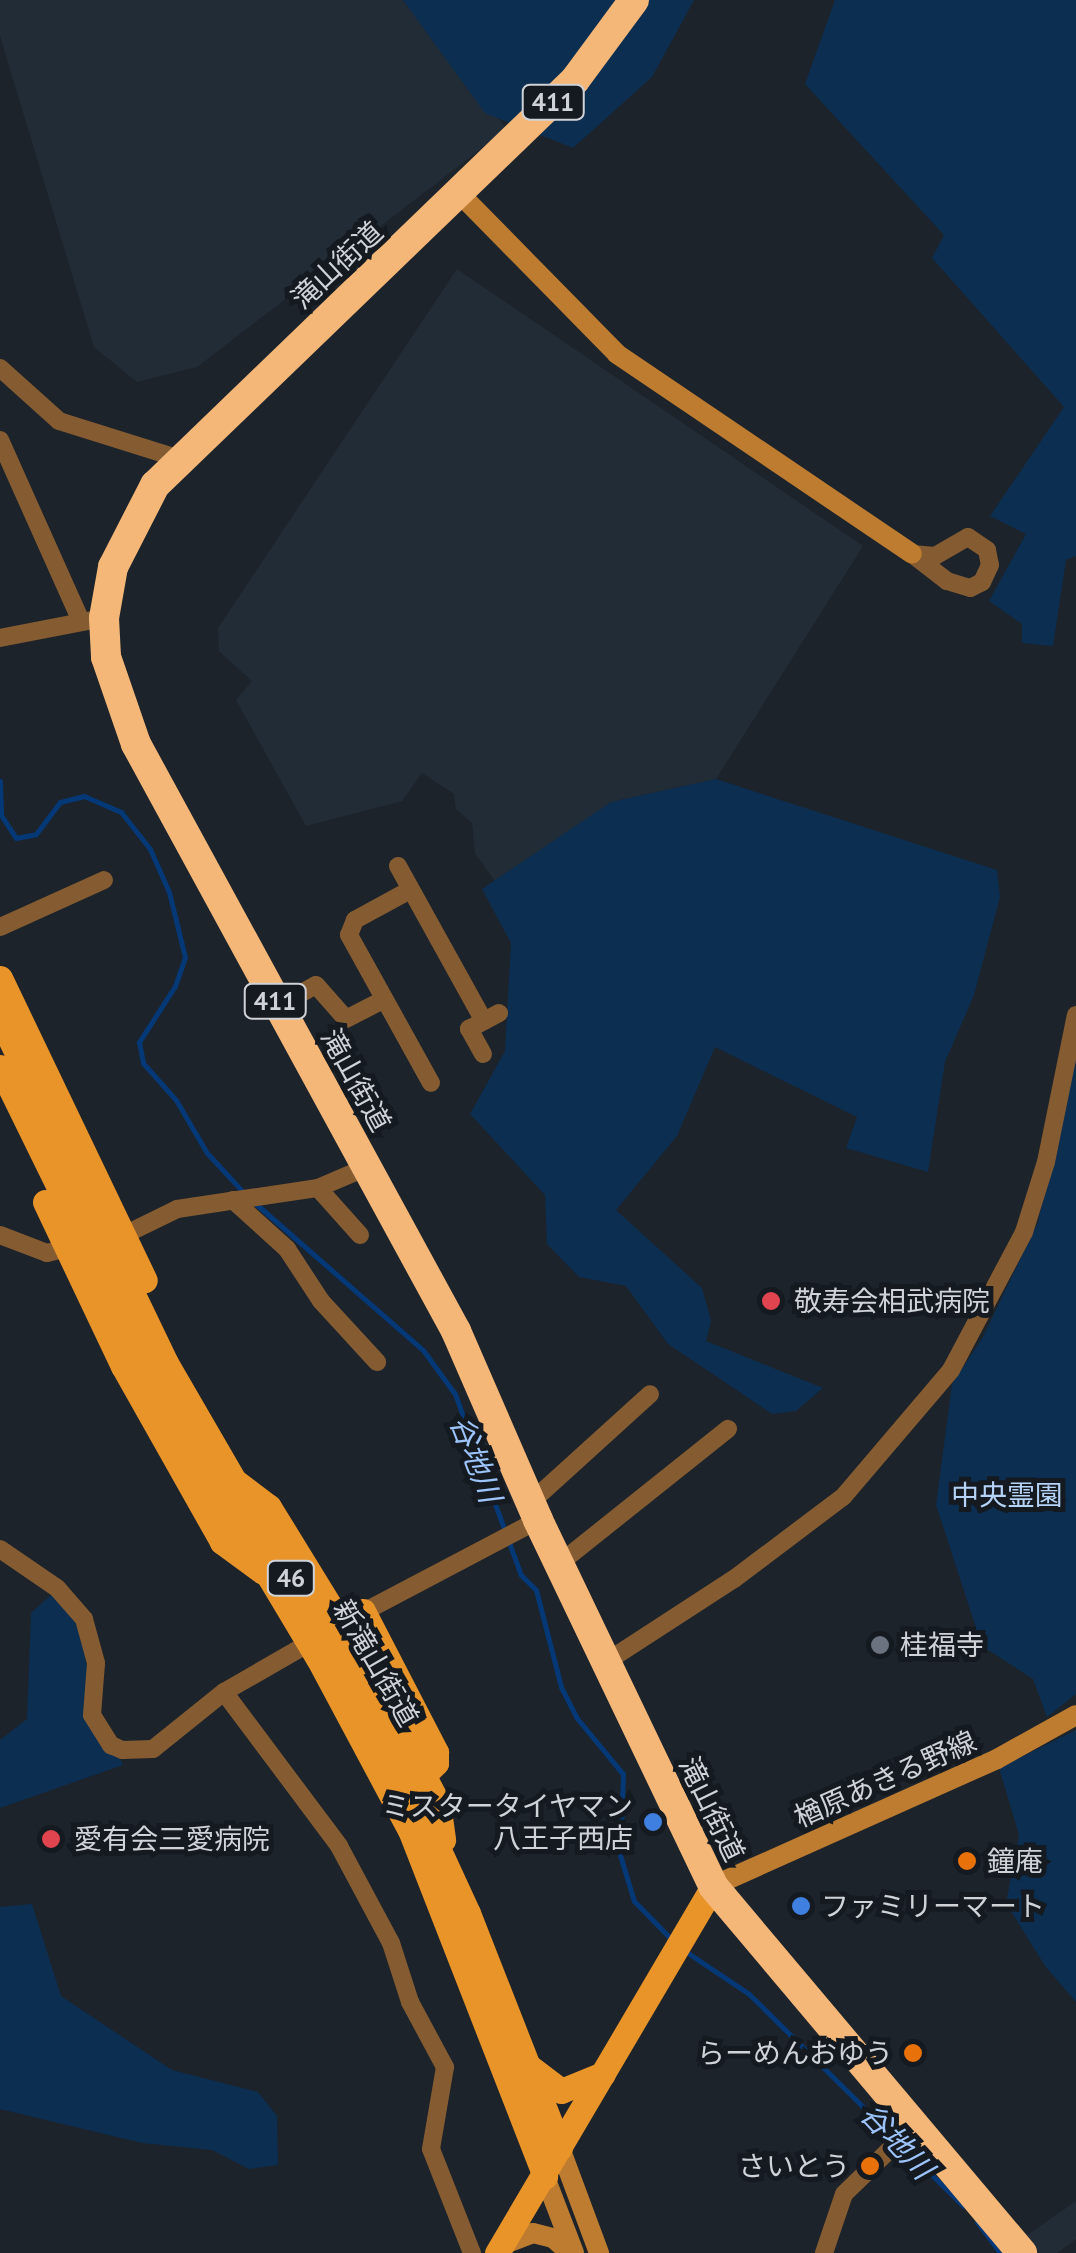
<!DOCTYPE html>
<html>
<head>
<meta charset="utf-8">
<style>
	body { margin:0 }
	#map { position:relative; width:1076px; height:2253px; overflow:hidden; background:#1d232a; font-family:"PT Sans","Noto Sans JP",sans-serif }
	div>[style] { position:absolute }
	[style*='--x'] { left:calc(var(--x)*1px); top:calc(var(--y)*1px); width:calc(var(--w)*1px); rotate:calc(var(--a)*1deg) }
	.built>* { inset:0; background:#222c37 }
	.green>* { inset:0; background:#0c2e51 }
	.stream>* { height:5px; margin:-2.5px; padding:0 2.5px; transform-origin:2.5px; border-radius:2.5px; background:#053876 }
	.street>* { height:18px; margin:-9px; padding:0 9px; transform-origin:9px; border-radius:9px; background:#855c31 }
	.secondary>* { height:20px; margin:-10px; padding:0 10px; transform-origin:10px; border-radius:10px; background:#bd7c30 }
	.primary>* { height:25px; margin:-12.5px; padding:0 12.5px; transform-origin:12.5px; border-radius:12.5px; background:#e99429 }
	.highway>* { height:30px; margin:-15px; padding:0 15px; transform-origin:15px; border-radius:15px; background:#f4b778 }
	.dots>* { width:28px; height:28px; translate:-50% -50%; box-sizing:border-box; border:5px solid #141a20; border-radius:50% }
	span { translate:-50% -50%; white-space:nowrap; text-align:center; line-height:1.15; -webkit-text-stroke:10px #141a20; paint-order:stroke }
	.shield-label span { padding:2px 8px; background:#141a20; border:2px solid; border-radius:8px; -webkit-text-stroke-width:0 }
	.shield-label { font-size:25px; color:#cfd2d7; font-weight:700 }
	.street-label { font-size:28px; color:#cfd2d7 }
	.poi-label { font-size:28px; color:#cfd2d7 }
	.left { translate:0 -50%; text-align:left }
	.right { translate:-100% -50%; text-align:right }
	.park-label { font-size:28px; color:#b5d3f6 }
	.water-label { font-size:30px; color:#9cc3fa; font-style:italic }
</style>
</head>
<body>
<div id="map">
	<div class="built">
		<div style="clip-path:polygon(0 0,403px 0,507px 129px,197px 367px,137px 382px,94px 347px,0 36px)"></div>
		<div style="clip-path:polygon(457px 269px,863px 546px,716px 779px,611px 802px,500px 888px,475px 853px,472px 823px,456px 809px,454px 794px,422px 773px,402px 801px,306px 826px,236px 700px,252px 681px,219px 651px,218px 628px)"></div>
		<div style="clip-path:polygon(1076px 2201px,1076px 2239px,1057px 2253px,1038px 2253px,1026px 2236px)"></div>
	</div>
	<div class="green">
		<div style="clip-path:polygon(403px 0,694px 0,652px 77px,573px 148px,485px 113px)"></div>
		<div style="clip-path:polygon(835px 0,1076px 0,1076px 556px,1066px 560px,1053px 646px,1022px 643px,1022px 624px,989px 601px,1026px 534px,990px 516px,1064px 407px,932px 258px,944px 235px,805px 84px)"></div>
		<div style="clip-path:polygon(716px 779px,997px 870px,1000px 897px,974px 995px,945px 1062px,928px 1172px,846px 1148px,857px 1117px,715px 1047px,677px 1136px,616px 1210px,702px 1288px,711px 1321px,706px 1341px,823px 1388px,796px 1411px,772px 1414px,668px 1344px,626px 1286px,579px 1277px,547px 1244px,545px 1195px,470px 1114px,505px 1051px,511px 943px,482px 889px,611px 802px)"></div>
		<div style="clip-path:polygon(1076px 1036px,1076px 1694px,1047px 1717px,1033px 1679px,982px 1646px,936px 1505px,952px 1384px,983px 1337px,1038px 1222px)"></div>
		<div style="clip-path:polygon(53px 1593px,80px 1629px,92px 1697px,123px 1765px,0 1808px,0 1740px,27px 1719px,31px 1613px)"></div>
		<div style="clip-path:polygon(1076px 1730px,1076px 2002px,1045px 1966px,1006px 1903px,1019px 1835px,999px 1768px)"></div>
		<div style="clip-path:polygon(32px 1904px,61px 1996px,172px 2070px,258px 2092px,277px 2116px,278px 2165px,249px 2169px,212px 2150px,142px 2143px,0 2109px,0 1907px)"></div>
	</div>
	<div class="stream">
		<div style="--x:0;--y:781;--w:34;--a:88"></div>
		<div style="--x:1;--y:815;--w:27;--a:57"></div>
		<div style="--x:16;--y:838;--w:20;--a:-11"></div>
		<div style="--x:36;--y:834;--w:40;--a:-53"></div>
		<div style="--x:60;--y:802;--w:25;--a:-14"></div>
		<div style="--x:84;--y:796;--w:40;--a:23.4"></div>
		<div style="--x:121;--y:812;--w:47;--a:51.9"></div>
		<div style="--x:150;--y:849;--w:47;--a:66.2"></div>
		<div style="--x:169;--y:892;--w:67;--a:76.2"></div>
		<div style="--x:185;--y:957;--w:31;--a:109"></div>
		<div style="--x:175;--y:986;--w:67;--a:122.7"></div>
		<div style="--x:139;--y:1042;--w:21;--a:79"></div>
		<div style="--x:143;--y:1063;--w:50;--a:48.3"></div>
		<div style="--x:176;--y:1100;--w:61;--a:59.7"></div>
		<div style="--x:207;--y:1153;--w:54;--a:47.2"></div>
		<div style="--x:256;--y:1204;--w:222;--a:41.2"></div>
		<div style="--x:423;--y:1350;--w:54;--a:54"></div>
		<div style="--x:455;--y:1394;--w:193;--a:70"></div>
		<div style="--x:521;--y:1575;--w:21;--a:45"></div>
		<div style="--x:536;--y:1590;--w:100;--a:75.5"></div>
		<div style="--x:561;--y:1687;--w:34;--a:63"></div>
		<div style="--x:576;--y:1717;--w:74;--a:50.5"></div>
		<div style="--x:623;--y:1774;--w:81;--a:92.1"></div>
		<div style="--x:620;--y:1855;--w:48;--a:73.1"></div>
		<div style="--x:634;--y:1901;--w:56;--a:45.7"></div>
		<div style="--x:685;--y:1951;--w:77;--a:33.9"></div>
		<div style="--x:749;--y:1994;--w:301;--a:44.7"></div>
		<div style="--x:977;--y:2222;--w:39;--a:53"></div>
	</div>
	<div class="street">
		<div style="--x:0;--y:368;--w:79;--a:41.9"></div>
		<div style="--x:59;--y:421;--w:127;--a:17.4"></div>
		<div style="--x:0;--y:440;--w:198;--a:65.9"></div>
		<div style="--x:968;--y:537;--w:23;--a:34"></div>
		<div style="--x:987;--y:550;--w:15;--a:79"></div>
		<div style="--x:990;--y:565;--w:19;--a:115"></div>
		<div style="--x:982;--y:582;--w:13;--a:153"></div>
		<div style="--x:970;--y:588;--w:24;--a:-163"></div>
		<div style="--x:947;--y:581;--w:44;--a:-142.4"></div>
		<div style="--x:912;--y:554;--w:23;--a:5"></div>
		<div style="--x:935;--y:556;--w:38;--a:-30"></div>
		<div style="--x:0;--y:638;--w:95;--a:-11"></div>
		<div style="--x:398;--y:866;--w:177;--a:61"></div>
		<div style="--x:410;--y:890;--w:63;--a:151.4"></div>
		<div style="--x:355;--y:920;--w:16;--a:112"></div>
		<div style="--x:349;--y:935;--w:169;--a:61"></div>
		<div style="--x:0;--y:927;--w:114;--a:-24.3"></div>
		<div style="--x:278;--y:1006;--w:43;--a:-28.9"></div>
		<div style="--x:316;--y:985;--w:45;--a:48.6"></div>
		<div style="--x:346;--y:1019;--w:42;--a:-27.2"></div>
		<div style="--x:483;--y:1054;--w:29;--a:-119"></div>
		<div style="--x:469;--y:1029;--w:34;--a:-28"></div>
		<div style="--x:318;--y:1188;--w:63;--a:48.2"></div>
		<div style="--x:233;--y:1200;--w:73;--a:42.2"></div>
		<div style="--x:287;--y:1249;--w:62;--a:56.8"></div>
		<div style="--x:321;--y:1301;--w:83;--a:47.4"></div>
		<div style="--x:0;--y:1235;--w:50;--a:21"></div>
		<div style="--x:47;--y:1253;--w:21;--a:-14"></div>
		<div style="--x:124;--y:1235;--w:59;--a:-26.1"></div>
		<div style="--x:177;--y:1209;--w:143;--a:-8.5"></div>
		<div style="--x:318;--y:1188;--w:53;--a:-23.2"></div>
		<div style="--x:530;--y:1503;--w:162;--a:-42.2"></div>
		<div style="--x:0;--y:1549;--w:69;--a:34.4"></div>
		<div style="--x:57;--y:1588;--w:41;--a:48.9"></div>
		<div style="--x:84;--y:1619;--w:46;--a:74.7"></div>
		<div style="--x:96;--y:1663;--w:52;--a:94.4"></div>
		<div style="--x:92;--y:1715;--w:36;--a:58"></div>
		<div style="--x:111;--y:1745;--w:12;--a:24"></div>
		<div style="--x:122;--y:1750;--w:31;--a:-2"></div>
		<div style="--x:153;--y:1749;--w:91;--a:-38.8"></div>
		<div style="--x:224;--y:1692;--w:106;--a:-29.9"></div>
		<div style="--x:560;--y:1563;--w:215;--a:-38.6"></div>
		<div style="--x:356;--y:1616;--w:206;--a:-27.8"></div>
		<div style="--x:606;--y:1662;--w:153;--a:-33"></div>
		<div style="--x:734;--y:1579;--w:136;--a:-37"></div>
		<div style="--x:843;--y:1497;--w:167;--a:-49.6"></div>
		<div style="--x:951;--y:1370;--w:156;--a:-62.1"></div>
		<div style="--x:1024;--y:1232;--w:73;--a:-72.6"></div>
		<div style="--x:1046;--y:1162;--w:150;--a:-78.5"></div>
		<div style="--x:224;--y:1692;--w:192;--a:53.2"></div>
		<div style="--x:339;--y:1846;--w:110;--a:61.8"></div>
		<div style="--x:391;--y:1943;--w:62;--a:72.1"></div>
		<div style="--x:410;--y:2002;--w:74;--a:61.7"></div>
		<div style="--x:445;--y:2067;--w:83;--a:99.7"></div>
		<div style="--x:431;--y:2149;--w:112;--a:68.5"></div>
		<div style="--x:824;--y:2253;--w:62;--a:-71.3"></div>
		<div style="--x:844;--y:2194;--w:102;--a:-44.2"></div>
	</div>
	<div class="secondary">
		<div style="--x:460;--y:194;--w:224;--a:45.5"></div>
		<div style="--x:617;--y:354;--w:356;--a:34.1"></div>
		<div style="--x:713;--y:1886;--w:311;--a:-24.1"></div>
		<div style="--x:997;--y:1759;--w:90;--a:-29.1"></div>
		<div style="--x:560;--y:2148;--w:112;--a:69.6"></div>
		<div style="--x:545;--y:2177;--w:81;--a:69.1"></div>
		<div style="--x:502;--y:2245;--w:33;--a:-21"></div>
		<div style="--x:533;--y:2233;--w:21;--a:14"></div>
		<div style="--x:553;--y:2238;--w:23;--a:41"></div>
	</div>
	<div class="primary">
		<div style="--x:0;--y:978;--w:335;--a:64.4"></div>
		<div style="--x:0;--y:1018;--w:383;--a:64.3"></div>
		<div style="--x:166;--y:1363;--w:475;--a:59.9"></div>
		<div style="--x:404;--y:1774;--w:153;--a:65.3"></div>
		<div style="--x:468;--y:1913;--w:252;--a:68.6"></div>
		<div style="--x:0;--y:1067;--w:366;--a:63.9"></div>
		<div style="--x:161;--y:1396;--w:305;--a:59.1"></div>
		<div style="--x:318;--y:1658;--w:195;--a:61.9"></div>
		<div style="--x:410;--y:1830;--w:372;--a:68.7"></div>
		<div style="--x:45;--y:1202;--w:182;--a:64.6"></div>
		<div style="--x:123;--y:1366;--w:202;--a:60.6"></div>
		<div style="--x:222;--y:1542;--w:51;--a:36.2"></div>
		<div style="--x:236;--y:1482;--w:41;--a:37.1"></div>
		<div style="--x:269;--y:1507;--w:174;--a:58.4"></div>
		<div style="--x:360;--y:1655;--w:167;--a:62.2"></div>
		<div style="--x:438;--y:1803;--w:37;--a:82"></div>
		<div style="--x:363;--y:1611;--w:159;--a:62.6"></div>
		<div style="--x:436;--y:1752;--w:11;--a:90"></div>
		<div style="--x:436;--y:1763;--w:17;--a:135"></div>
		<div style="--x:531;--y:2068;--w:38;--a:37"></div>
		<div style="--x:561;--y:2091;--w:45;--a:-22"></div>
		<div style="--x:497;--y:2253;--w:426;--a:-59.5"></div>
	</div>
	<div class="highway">
		<div style="--x:634;--y:0;--w:99;--a:126.4"></div>
		<div style="--x:575;--y:80;--w:583;--a:136.04"></div>
		<div style="--x:155;--y:485;--w:92;--a:117.1"></div>
		<div style="--x:113;--y:567;--w:52;--a:100"></div>
		<div style="--x:104;--y:618;--w:39;--a:87"></div>
		<div style="--x:106;--y:657;--w:92;--a:71"></div>
		<div style="--x:136;--y:744;--w:669;--a:61.4"></div>
		<div style="--x:456;--y:1331;--w:206;--a:66.5"></div>
		<div style="--x:538;--y:1520;--w:406;--a:64.4"></div>
		<div style="--x:713;--y:1886;--w:480;--a:49.9"></div>
	</div>
	<div class="dots">
		<div style="left:771px;top:1301px;background:#e0444e"></div>
		<div style="left:880px;top:1645px;background:#6b7280"></div>
		<div style="left:653px;top:1822px;background:#3f7fe0"></div>
		<div style="left:51px;top:1839px;background:#e0444e"></div>
		<div style="left:967px;top:1861px;background:#e8710a"></div>
		<div style="left:801px;top:1906px;background:#3f7fe0"></div>
		<div style="left:913px;top:2053px;background:#e8710a"></div>
		<div style="left:870px;top:2166px;background:#e8710a"></div>
	</div>
	<div class="shield-label">
		<span style="left:553px;top:102px">411</span>
		<span style="left:275px;top:1001px">411</span>
		<span style="left:291px;top:1578px">46</span>
	</div>
	<div class="street-label">
		<span style="left:337px;top:265px;rotate:-43deg">滝山街道</span>
		<span style="left:356px;top:1080px;rotate:61deg">滝山街道</span>
		<span style="left:376px;top:1663px;rotate:60deg">新滝山街道</span>
		<span style="left:885px;top:1779px;rotate:-24deg">楢原あきる野線</span>
		<span style="left:712px;top:1809px;rotate:64deg">滝山街道</span>
	</div>
	<div class="poi-label">
		<span class="left" style="left:794px;top:1301px">敬寿会相武病院</span>
		<span class="left" style="left:900px;top:1645px">桂福寺</span>
		<span class="right" style="left:633px;top:1822px">ミスタータイヤマン<br>八王子西店</span>
		<span class="left" style="left:74px;top:1839px">愛有会三愛病院</span>
		<span class="left" style="left:987px;top:1861px">鐘庵</span>
		<span class="left" style="left:821px;top:1906px">ファミリーマート</span>
		<span class="right" style="left:893px;top:2053px">らーめんおゆう</span>
		<span class="right" style="left:850px;top:2166px">さいとう</span>
	</div>
	<div class="park-label">
		<span style="left:1007px;top:1495px">中央霊園</span>
	</div>
	<div class="water-label">
		<span style="left:476px;top:1459px;rotate:69deg">谷地川</span>
		<span style="left:897px;top:2141px;rotate:47deg">谷地川</span>
	</div>
</div>
</body>
</html>
